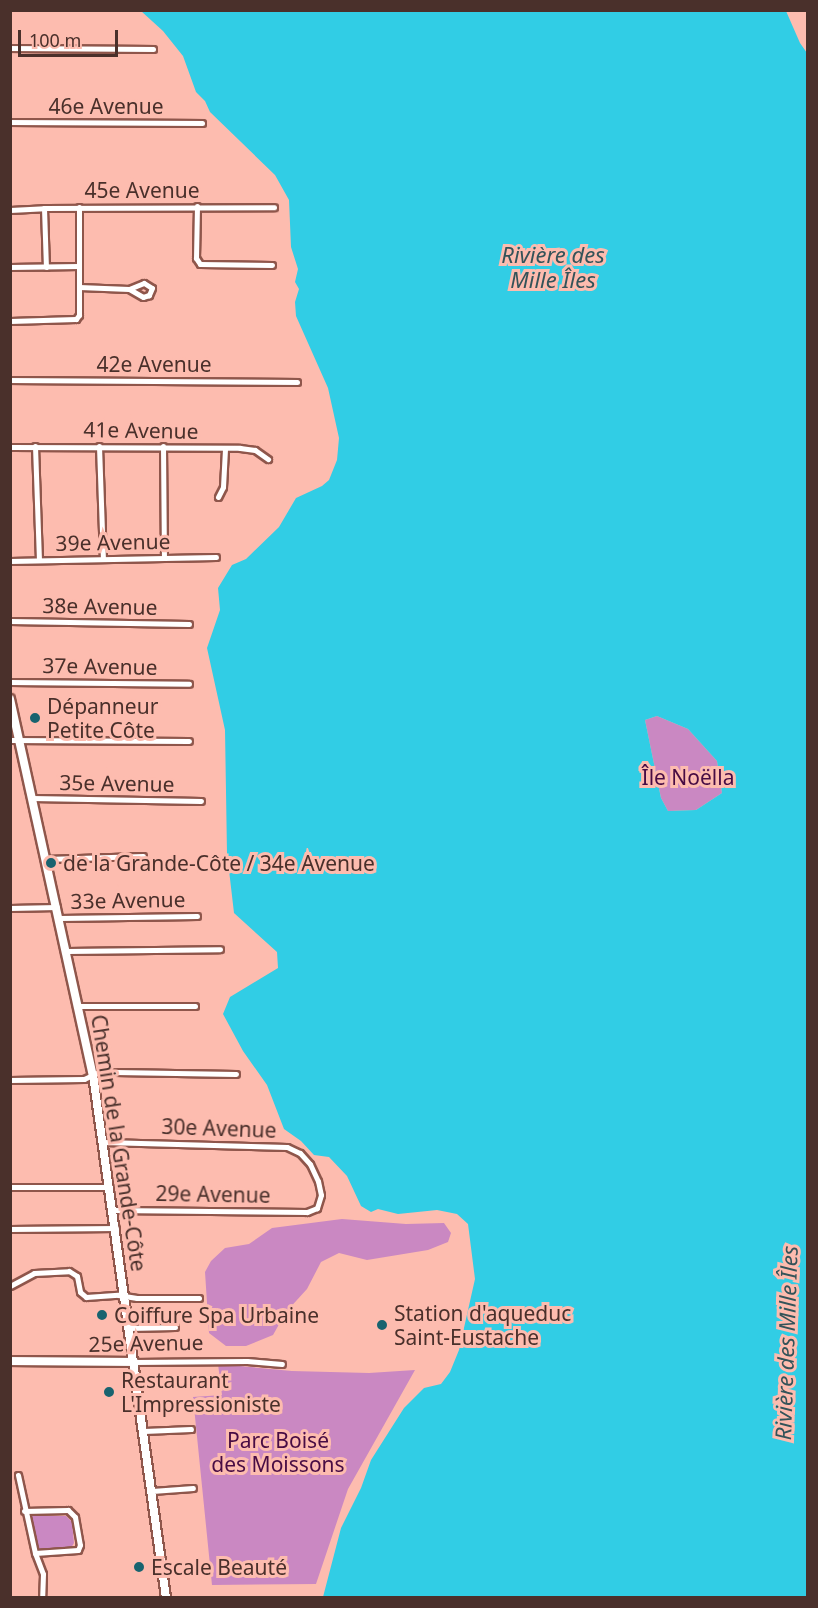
<!DOCTYPE html>
<html>
<head>
<meta charset="utf-8">
<style>
	body { margin:0 }
	#map { position:relative; width:818px; height:1608px; overflow:hidden; background:#fdbcaf; font-family:"Noto Sans",sans-serif }
	div>[style] { position:absolute }
	[style*='--x'] { left:calc(var(--x)*1px); top:calc(var(--y)*1px); width:calc(var(--w)*1px); rotate:calc(var(--a)*1deg) }
	.green>* { inset:0; background:#ca88c2 }
	.water>* { inset:0; background:#31cde5 }
	.roads { filter:drop-shadow(2px 0 #8f564b) drop-shadow(-2px 0 #8f564b) drop-shadow(0 2px #8f564b) drop-shadow(0 -2px #8f564b) }
	.street>* { height:5px; margin:-2.5px; padding:0 2.5px; transform-origin:2.5px; border-radius:2.5px; background:#fff }
	.secondary>* { height:8px; margin:-4px; padding:0 4px; transform-origin:4px; border-radius:4px; background:#fff }
	.dots>* { width:16px; height:16px; translate:-50% -50%; box-sizing:border-box; border:3px solid #fdbcaf; border-radius:50% }
	span { translate:-50% -50%; white-space:nowrap; text-align:center; line-height:1.15; -webkit-text-stroke:6px #fdbcaf; paint-order:stroke }
	.street-label { font-size:21px; color:#4a302b }
	.poi-label { font-size:21px; color:#4a302b }
	.left { translate:0 -50%; text-align:left }
	.park-label { font-size:21px; color:#480c44 }
	.water-label { font-size:22px; color:#345359; font-style:italic }
	.frame { position:absolute; inset:0; border:12px solid #4a302b; pointer-events:none }
	.scale { position:absolute; left:18px; top:30px; width:100px; height:27px; box-sizing:border-box; border:3px solid #4a302b; border-top:0; padding-left:8px; font-size:18px; line-height:21px; white-space:nowrap; color:#4a302b; -webkit-text-stroke:4px #fdbcaf; paint-order:stroke }
</style>
</head>
<body>
<div id="map">
	<div class="green">
		<div style="clip-path:polygon(657px 716px,688px 729px,717px 761px,722px 793px,696px 810px,668px 811px,661px 798px,645px 720px)"></div>
		<div style="clip-path:polygon(342px 1219px,406px 1224px,444px 1223px,451px 1233px,448px 1242px,428px 1250px,367px 1260px,339px 1253px,321px 1262px,307px 1289px,286px 1312px,273px 1335px,246px 1346px,226px 1346px,209px 1333px,205px 1272px,211px 1261px,225px 1248px,249px 1244px,272px 1228px)"></div>
		<div style="clip-path:polygon(218px 1364px,292px 1371px,369px 1373px,415px 1370px,348px 1489px,316px 1584px,212px 1585px,193px 1397px,222px 1395px)"></div>
		<div style="clip-path:polygon(32px 1516px,66px 1516px,72px 1522px,74px 1543px,71px 1548px,40px 1549px,36px 1546px,29px 1520px)"></div>
	</div>
	<div class="water">
		<div style="clip-path:polygon(evenodd,141px 11px,786px 11px,800px 43px,807px 53px,807px 1597px,323px 1597px,341px 1528px,361px 1488px,371px 1460px,404px 1408px,424px 1388px,441px 1384px,450px 1372px,459px 1350px,475px 1279px,468px 1224px,457px 1214px,437px 1210px,398px 1214px,378px 1209px,371px 1212px,361px 1206px,347px 1176px,329px 1157px,314px 1155px,301px 1141px,284px 1129px,267px 1085px,243px 1051px,223px 1014px,230px 997px,278px 968px,277px 952px,234px 913px,227px 853px,225px 730px,207px 648px,220px 610px,218px 588px,232px 565px,246px 559px,279px 527px,296px 498px,322px 486px,329px 480px,337px 460px,339px 438px,328px 388px,296px 316px,295px 302px,299px 289px,295px 282px,298px 269px,291px 247px,289px 200px,275px 175px,210px 112px,205px 101px,196px 92px,183px 56px,163px 31px,141px 11px,657px 716px,688px 729px,717px 761px,722px 793px,696px 810px,668px 811px,661px 798px,645px 720px,657px 716px)"></div>
	</div>
	<div class="roads">
		<div class="street">
			<div style="--x:10;--y:48;--w:143;--a:0.4"></div>
			<div style="--x:10;--y:122;--w:192;--a:0.3"></div>
			<div style="--x:197;--y:206;--w:52;--a:91.1"></div>
			<div style="--x:196;--y:258;--w:7;--a:56"></div>
			<div style="--x:200;--y:264;--w:72;--a:0.8"></div>
			<div style="--x:79;--y:207;--w:80;--a:90"></div>
			<div style="--x:79;--y:287;--w:50;--a:2.3"></div>
			<div style="--x:129;--y:289;--w:16;--a:-22"></div>
			<div style="--x:144;--y:283;--w:9;--a:32"></div>
			<div style="--x:152;--y:288;--w:8;--a:113"></div>
			<div style="--x:149;--y:295;--w:6;--a:162"></div>
			<div style="--x:143;--y:297;--w:16;--a:-150"></div>
			<div style="--x:44;--y:208;--w:59;--a:88.1"></div>
			<div style="--x:10;--y:210;--w:34;--a:-3"></div>
			<div style="--x:44;--y:208;--w:230;--a:-0.2"></div>
			<div style="--x:10;--y:267;--w:69;--a:-0.8"></div>
			<div style="--x:10;--y:321;--w:66;--a:-1.7"></div>
			<div style="--x:76;--y:319;--w:5;--a:-53"></div>
			<div style="--x:79;--y:315;--w:28;--a:-90"></div>
			<div style="--x:10;--y:380;--w:287;--a:0.4"></div>
			<div style="--x:35;--y:446;--w:113;--a:88"></div>
			<div style="--x:99;--y:446;--w:112;--a:88"></div>
			<div style="--x:163;--y:446;--w:112;--a:89.5"></div>
			<div style="--x:10;--y:447;--w:230;--a:0.2"></div>
			<div style="--x:240;--y:448;--w:15;--a:8"></div>
			<div style="--x:255;--y:450;--w:16;--a:35"></div>
			<div style="--x:218;--y:497;--w:11;--a:-63"></div>
			<div style="--x:223;--y:487;--w:39;--a:-87"></div>
			<div style="--x:10;--y:561;--w:206;--a:-1.1"></div>
			<div style="--x:10;--y:621;--w:179;--a:1"></div>
			<div style="--x:10;--y:682;--w:179;--a:0.6"></div>
			<div style="--x:10;--y:740;--w:179;--a:0.3"></div>
			<div style="--x:32;--y:798;--w:169;--a:1"></div>
			<div style="--x:46;--y:859;--w:97;--a:-1.8"></div>
			<div style="--x:10;--y:908;--w:47;--a:-1.2"></div>
			<div style="--x:60;--y:918;--w:137;--a:-0.8"></div>
			<div style="--x:67;--y:951;--w:153;--a:-0.7"></div>
			<div style="--x:79;--y:1006;--w:116;--a:0"></div>
			<div style="--x:10;--y:1080;--w:74;--a:-0.8"></div>
			<div style="--x:84;--y:1079;--w:17;--a:-25"></div>
			<div style="--x:99;--y:1072;--w:16;--a:0"></div>
			<div style="--x:115;--y:1072;--w:121;--a:0.9"></div>
			<div style="--x:104;--y:1142;--w:183;--a:1.6"></div>
			<div style="--x:287;--y:1147;--w:14;--a:25"></div>
			<div style="--x:300;--y:1153;--w:15;--a:48"></div>
			<div style="--x:310;--y:1164;--w:19;--a:65"></div>
			<div style="--x:318;--y:1181;--w:14;--a:78"></div>
			<div style="--x:321;--y:1195;--w:14;--a:107"></div>
			<div style="--x:317;--y:1208;--w:11;--a:158"></div>
			<div style="--x:307;--y:1212;--w:194;--a:-179.4"></div>
			<div style="--x:10;--y:1187;--w:100;--a:0"></div>
			<div style="--x:10;--y:1229;--w:106;--a:-0.5"></div>
			<div style="--x:10;--y:1286;--w:27;--a:-28"></div>
			<div style="--x:34;--y:1273;--w:35;--a:-3"></div>
			<div style="--x:69;--y:1271;--w:9;--a:32"></div>
			<div style="--x:77;--y:1276;--w:16;--a:79"></div>
			<div style="--x:80;--y:1292;--w:8;--a:40"></div>
			<div style="--x:86;--y:1297;--w:32;--a:-4"></div>
			<div style="--x:118;--y:1295;--w:19;--a:9"></div>
			<div style="--x:137;--y:1298;--w:62;--a:0"></div>
			<div style="--x:129;--y:1328;--w:46;--a:-1.2"></div>
			<div style="--x:134;--y:1362;--w:113;--a:-0.5"></div>
			<div style="--x:247;--y:1361;--w:35;--a:5"></div>
			<div style="--x:144;--y:1431;--w:47;--a:-2.4"></div>
			<div style="--x:18;--y:1475;--w:80;--a:77.7"></div>
			<div style="--x:35;--y:1553;--w:22;--a:69"></div>
			<div style="--x:43;--y:1574;--w:24;--a:92"></div>
			<div style="--x:152;--y:1491;--w:41;--a:-4.2"></div>
			<div style="--x:24;--y:1511;--w:44;--a:-1.3"></div>
			<div style="--x:68;--y:1510;--w:10;--a:45"></div>
			<div style="--x:75;--y:1517;--w:28;--a:80"></div>
			<div style="--x:80;--y:1545;--w:5;--a:112"></div>
			<div style="--x:78;--y:1550;--w:43;--a:176"></div>
		</div>
		<div class="secondary">
			<div style="--x:10;--y:699;--w:385;--a:77.6"></div>
			<div style="--x:93;--y:1075;--w:528;--a:82.05"></div>
			<div style="--x:10;--y:1361;--w:124;--a:0.5"></div>
		</div>
	</div>
	<div class="dots">
		<div style="left:35px;top:718px;background:#18636f"></div>
		<div style="left:51px;top:863px;background:#18636f"></div>
		<div style="left:102px;top:1315px;background:#18636f"></div>
		<div style="left:382px;top:1325px;background:#18636f"></div>
		<div style="left:109px;top:1392px;background:#18636f"></div>
		<div style="left:139px;top:1567px;background:#18636f"></div>
	</div>
	<div class="street-label">
		<span style="left:106px;top:106px">46e Avenue</span>
		<span style="left:142px;top:190px">45e Avenue</span>
		<span style="left:154px;top:364px">42e Avenue</span>
		<span style="left:141px;top:430px;rotate:1deg">41e Avenue</span>
		<span style="left:113px;top:542px;rotate:-1deg">39e Avenue</span>
		<span style="left:100px;top:606px;rotate:1deg">38e Avenue</span>
		<span style="left:100px;top:666px;rotate:1deg">37e Avenue</span>
		<span style="left:117px;top:783px;rotate:1deg">35e Avenue</span>
		<span style="left:128px;top:900px;rotate:-1deg">33e Avenue</span>
		<span style="left:219px;top:1128px;rotate:2deg">30e Avenue</span>
		<span style="left:119px;top:1143px;rotate:81deg">Chemin de la Grande-Côte</span>
		<span style="left:213px;top:1194px;rotate:1deg">29e Avenue</span>
		<span style="left:146px;top:1343px;rotate:-1deg">25e Avenue</span>
	</div>
	<div class="poi-label">
		<span class="left" style="left:47px;top:718px">Dépanneur<br>Petite Côte</span>
		<span class="left" style="left:63px;top:863px">de la Grande-Côte / 34e Avenue</span>
		<span class="left" style="left:394px;top:1325px">Station d'aqueduc<br>Saint-Eustache</span>
		<span class="left" style="left:114px;top:1315px">Coiffure Spa Urbaine</span>
		<span class="left" style="left:121px;top:1392px">Restaurant<br>L'Impressioniste</span>
		<span class="left" style="left:151px;top:1567px">Escale Beauté</span>
	</div>
	<div class="park-label">
		<span style="left:688px;top:777px">Île Noëlla</span>
		<span style="left:278px;top:1452px">Parc Boisé<br>des Moissons</span>
	</div>
	<div class="water-label">
		<span style="left:553px;top:267px">Rivière des<br>Mille Îles</span>
		<span style="left:786px;top:1343px;rotate:-88deg">Rivière des Mille Îles</span>
	</div>
	<div class="frame"></div>
	<div class="scale">100 m</div>
</div>
</body>
</html>
